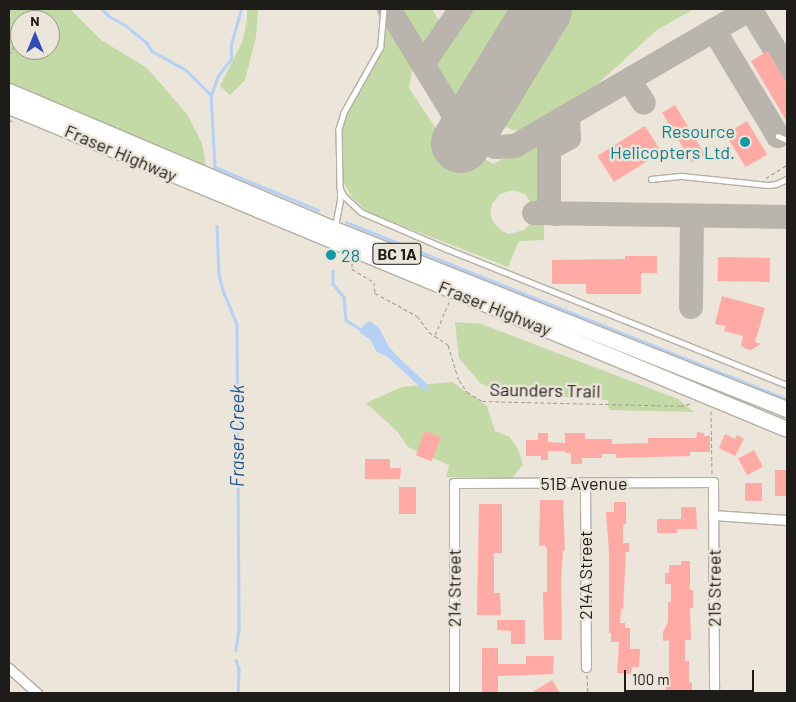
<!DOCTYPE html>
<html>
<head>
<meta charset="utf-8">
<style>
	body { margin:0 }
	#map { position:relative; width:796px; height:702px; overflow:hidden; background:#ebe5da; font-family:Barlow,sans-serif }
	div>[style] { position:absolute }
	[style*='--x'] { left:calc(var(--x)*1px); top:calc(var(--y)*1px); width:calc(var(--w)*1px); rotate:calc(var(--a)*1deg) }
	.green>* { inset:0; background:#c3daa7 }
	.water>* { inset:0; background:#b5d1f6 }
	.stream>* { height:2.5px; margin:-1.25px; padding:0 1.25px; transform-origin:1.25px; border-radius:1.25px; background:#b5d1f6 }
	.taxiway>* { height:24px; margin:-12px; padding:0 12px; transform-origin:12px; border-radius:12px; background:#bab5ac }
	.runway>* { height:59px; margin:-29.5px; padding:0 29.5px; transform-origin:29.5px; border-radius:29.5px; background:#bab5ac }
	.building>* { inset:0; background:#ffaaa5; transform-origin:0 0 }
	.path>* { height:1px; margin-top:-0.5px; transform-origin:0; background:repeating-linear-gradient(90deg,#9f9b92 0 4px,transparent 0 6.5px) }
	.roads { filter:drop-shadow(1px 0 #b4aea3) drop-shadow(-1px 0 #b4aea3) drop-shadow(0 1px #b4aea3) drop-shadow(0 -1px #b4aea3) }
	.service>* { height:4.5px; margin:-2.25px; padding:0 2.25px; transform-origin:2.25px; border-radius:2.25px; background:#fff }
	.minor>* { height:9px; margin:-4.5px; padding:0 4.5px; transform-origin:4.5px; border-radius:4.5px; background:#fff }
	.primary>* { height:15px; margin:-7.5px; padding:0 7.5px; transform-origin:7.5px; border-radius:7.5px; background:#fff }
	.dots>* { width:14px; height:14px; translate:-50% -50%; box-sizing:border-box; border:2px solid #ebe5da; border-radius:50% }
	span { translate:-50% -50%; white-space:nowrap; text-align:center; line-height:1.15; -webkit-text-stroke:5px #ebe5da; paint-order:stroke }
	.shield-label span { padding:1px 4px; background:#ebe5da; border:1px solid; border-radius:4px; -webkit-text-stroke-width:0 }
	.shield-label { font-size:16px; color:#1e1c18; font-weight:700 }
	.culture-label { font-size:18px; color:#0d838f }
	.right { translate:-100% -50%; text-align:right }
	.left { translate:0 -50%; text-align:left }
	.street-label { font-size:18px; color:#1e1c18 }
	.water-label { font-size:19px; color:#1c579f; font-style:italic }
	.frame { position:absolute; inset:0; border:10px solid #1e1c18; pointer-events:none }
	.north { position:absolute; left:10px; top:10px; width:50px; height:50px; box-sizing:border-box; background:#ebe5da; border:1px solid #99958c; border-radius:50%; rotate:0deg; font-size:14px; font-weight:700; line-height:20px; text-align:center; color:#1e1c18 }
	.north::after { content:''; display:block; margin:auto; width:18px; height:22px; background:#334bbd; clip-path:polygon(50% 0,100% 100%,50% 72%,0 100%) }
	.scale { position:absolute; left:624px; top:670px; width:130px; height:22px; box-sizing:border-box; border:2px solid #1e1c18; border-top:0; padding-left:6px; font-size:15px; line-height:18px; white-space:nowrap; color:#1e1c18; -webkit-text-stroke:4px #ebe5da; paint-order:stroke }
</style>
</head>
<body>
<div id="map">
	<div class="green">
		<div style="clip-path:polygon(evenodd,9px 9px,70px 9px,101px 40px,147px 68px,187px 114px,202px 143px,207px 172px,9px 91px,9px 9px,20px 20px,50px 20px,50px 50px,20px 50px,20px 20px)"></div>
		<div style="clip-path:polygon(247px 9px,258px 9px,256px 37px,245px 80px,230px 95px,220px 86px,243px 40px,247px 20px)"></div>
		<div style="clip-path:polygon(395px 9px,432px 9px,441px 24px,425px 53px,421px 54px)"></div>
		<div style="clip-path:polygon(464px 9px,525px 9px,473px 93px,457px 98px,445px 89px,431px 63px)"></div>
		<div style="clip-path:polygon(559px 9px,694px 9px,657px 30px,581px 99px,529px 131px,512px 130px,500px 123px,497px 110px)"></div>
		<div style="clip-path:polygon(387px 19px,414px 61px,409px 88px,437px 130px,493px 164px,538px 140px,544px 145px,542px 207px,534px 207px,525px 194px,513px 190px,500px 194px,492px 204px,490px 214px,494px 223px,502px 231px,509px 234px,524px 230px,531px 223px,533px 216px,544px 217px,544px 240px,519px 241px,508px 267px,367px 212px,351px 196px,343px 181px,341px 168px,343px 123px,346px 112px,381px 51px,385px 41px)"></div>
		<div style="clip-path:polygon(455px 322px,481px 324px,678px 399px,694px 412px,609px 410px,608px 400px,500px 392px,480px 383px,459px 358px)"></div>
		<div style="clip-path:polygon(452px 382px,487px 406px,495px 431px,510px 437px,518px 449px,523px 465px,512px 478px,446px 477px,449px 465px,408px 447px,397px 431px,366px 403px,402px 387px)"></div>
	</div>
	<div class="water">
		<div style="clip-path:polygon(370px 321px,379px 328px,389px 347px,398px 357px,427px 384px,429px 391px,423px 390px,389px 358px,376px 351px,370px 339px,360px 333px,364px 324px)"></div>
	</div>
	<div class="stream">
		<div style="--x:102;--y:9;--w:10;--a:45"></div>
		<div style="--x:109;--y:16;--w:18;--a:29"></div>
		<div style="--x:125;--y:25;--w:28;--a:39"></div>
		<div style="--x:147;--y:43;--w:9;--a:58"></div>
		<div style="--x:152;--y:51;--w:38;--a:29"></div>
		<div style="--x:185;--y:69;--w:37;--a:45"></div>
		<div style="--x:211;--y:95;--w:72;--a:86.8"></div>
		<div style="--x:215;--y:167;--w:112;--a:22.7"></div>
		<div style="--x:211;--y:95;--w:20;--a:-70"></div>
		<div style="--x:218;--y:76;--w:21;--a:-53"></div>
		<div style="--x:231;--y:59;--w:15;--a:-90"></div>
		<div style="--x:231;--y:44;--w:36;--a:-74"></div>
		<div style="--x:346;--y:222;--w:475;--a:21.9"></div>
		<div style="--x:217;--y:226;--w:48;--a:87.6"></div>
		<div style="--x:219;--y:274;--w:16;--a:76"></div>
		<div style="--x:223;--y:290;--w:38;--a:68"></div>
		<div style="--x:237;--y:325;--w:304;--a:89.6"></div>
		<div style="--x:239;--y:629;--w:21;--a:98"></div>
		<div style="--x:333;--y:271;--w:13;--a:90"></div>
		<div style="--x:333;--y:284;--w:17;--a:50"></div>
		<div style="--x:344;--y:297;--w:23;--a:85"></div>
		<div style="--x:346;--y:320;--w:19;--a:32"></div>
		<div style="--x:236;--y:660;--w:9;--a:72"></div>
		<div style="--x:239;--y:669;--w:24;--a:92"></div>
	</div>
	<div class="taxiway">
		<div style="--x:389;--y:9;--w:121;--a:58.5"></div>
		<div style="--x:452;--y:112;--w:7;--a:34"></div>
		<div style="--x:458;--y:116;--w:10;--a:11"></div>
		<div style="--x:468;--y:118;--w:14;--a:-30"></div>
		<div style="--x:750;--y:9;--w:70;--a:58.3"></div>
		<div style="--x:714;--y:30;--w:124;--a:58.9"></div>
		<div style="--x:423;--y:64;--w:67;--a:-55.4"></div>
		<div style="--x:629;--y:80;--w:27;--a:57"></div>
		<div style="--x:480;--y:111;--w:20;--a:99"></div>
		<div style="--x:477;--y:131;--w:13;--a:58"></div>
		<div style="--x:484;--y:142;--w:13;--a:23"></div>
		<div style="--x:496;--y:147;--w:19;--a:-3"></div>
		<div style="--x:515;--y:146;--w:272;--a:-30.2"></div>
		<div style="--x:534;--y:213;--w:253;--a:0.9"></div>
		<div style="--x:555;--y:214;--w:7;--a:-153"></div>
		<div style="--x:549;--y:211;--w:62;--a:-90"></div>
		<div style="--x:549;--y:149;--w:23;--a:-29"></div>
		<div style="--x:569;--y:138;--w:22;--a:-93"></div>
		<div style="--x:691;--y:307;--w:91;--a:-89.4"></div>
	</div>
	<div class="runway">
		<div style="--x:460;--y:143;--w:157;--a:-58.5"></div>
	</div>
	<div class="building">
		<div style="clip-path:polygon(768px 51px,787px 84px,787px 122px,751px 61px)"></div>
		<div style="left:675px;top:105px;width:58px;height:15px;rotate:59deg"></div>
		<div style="left:747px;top:121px;width:39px;height:25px;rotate:59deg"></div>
		<div style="left:645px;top:126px;width:31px;height:56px;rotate:58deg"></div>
		<div style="clip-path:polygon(625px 256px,657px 256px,657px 273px,641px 273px,641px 294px,586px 294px,586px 284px,552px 284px,552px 260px,625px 259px)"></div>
		<div style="left:718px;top:257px;width:52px;height:24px;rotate:1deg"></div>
		<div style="clip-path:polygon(722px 296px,765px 308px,755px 342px,761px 344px,751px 350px,746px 349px,741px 345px,743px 336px,724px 331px,725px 326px,715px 324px)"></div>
		<div style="left:425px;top:431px;width:17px;height:26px;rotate:21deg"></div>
		<div style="clip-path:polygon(697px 432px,704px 433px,704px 436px,710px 436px,710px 452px,690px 452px,690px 456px,616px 458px,616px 454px,602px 454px,602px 458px,582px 458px,582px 464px,571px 464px,571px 453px,565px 453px,565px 451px,548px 451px,548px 460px,541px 460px,541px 456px,526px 456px,526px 440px,538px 440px,538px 433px,548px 433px,548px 442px,565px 443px,565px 433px,585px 433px,585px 439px,612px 439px,612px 444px,648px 443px,648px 438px,696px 438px)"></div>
		<div style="clip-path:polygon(725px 434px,735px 439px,737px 435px,744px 439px,735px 456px,719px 448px)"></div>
		<div style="left:754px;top:450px;width:19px;height:18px;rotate:62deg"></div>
		<div style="clip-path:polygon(365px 459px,390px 459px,390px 468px,401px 468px,400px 479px,365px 479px)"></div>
		<div style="left:775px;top:470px;width:12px;height:26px"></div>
		<div style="left:745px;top:483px;width:17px;height:18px"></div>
		<div style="left:399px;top:487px;width:17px;height:27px"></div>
		<div style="clip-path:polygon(540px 500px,563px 500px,565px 550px,563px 550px,561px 582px,562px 640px,544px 640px,543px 592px,547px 592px,547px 550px,545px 545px,539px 546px)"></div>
		<div style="clip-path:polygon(614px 502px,626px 502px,626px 524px,623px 524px,623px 543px,629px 543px,629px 552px,626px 552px,623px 609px,621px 609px,620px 623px,625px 623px,625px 628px,630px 628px,630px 649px,640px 649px,639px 667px,632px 667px,631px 674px,617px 673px,619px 642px,611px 642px,611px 633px,609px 633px,609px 552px,606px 512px,614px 512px)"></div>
		<div style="clip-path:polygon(479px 504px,502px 504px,502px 553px,494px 553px,494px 593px,500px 593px,501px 615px,477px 615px)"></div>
		<div style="clip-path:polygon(681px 507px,696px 507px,697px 529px,677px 529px,677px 533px,657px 533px,657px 519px,681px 519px)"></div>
		<div style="clip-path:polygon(681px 561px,690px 561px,690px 590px,693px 590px,693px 608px,690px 608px,691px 640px,685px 640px,685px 661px,689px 661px,689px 683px,692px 683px,692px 693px,666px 693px,666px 683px,669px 683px,669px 640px,663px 641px,663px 632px,668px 622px,668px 602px,671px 602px,671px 584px,665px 584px,665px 573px,669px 573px,669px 565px,681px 565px)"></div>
		<div style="clip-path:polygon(497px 620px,525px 620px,525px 644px,511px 644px,511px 631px,497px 630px)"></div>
		<div style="clip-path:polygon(482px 648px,498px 648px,498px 664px,526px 664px,526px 656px,554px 656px,553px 674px,498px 676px,498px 693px,482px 693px)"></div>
		<div style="clip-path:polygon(552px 680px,560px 693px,531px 693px)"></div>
	</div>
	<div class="path">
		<div style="--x:29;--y:20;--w:12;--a:-66"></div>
		<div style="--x:9;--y:55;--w:22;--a:-60"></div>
		<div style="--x:9;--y:120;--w:6;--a:18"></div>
		<div style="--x:766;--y:178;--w:25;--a:-32"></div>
		<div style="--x:352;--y:262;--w:7;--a:90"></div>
		<div style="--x:352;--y:269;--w:26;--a:31"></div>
		<div style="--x:374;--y:282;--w:11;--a:85"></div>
		<div style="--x:375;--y:293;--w:48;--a:28.7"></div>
		<div style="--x:417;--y:316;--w:20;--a:53"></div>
		<div style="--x:429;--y:332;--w:23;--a:34"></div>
		<div style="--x:448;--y:345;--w:37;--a:73"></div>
		<div style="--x:459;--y:380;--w:14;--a:56"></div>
		<div style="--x:467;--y:392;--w:17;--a:31"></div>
		<div style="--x:482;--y:401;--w:198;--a:1.4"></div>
		<div style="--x:680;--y:406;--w:13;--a:-13"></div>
		<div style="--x:435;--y:335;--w:36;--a:-67"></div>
		<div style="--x:711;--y:411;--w:63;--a:89.1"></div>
		<div style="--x:587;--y:675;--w:18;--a:87"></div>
	</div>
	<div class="roads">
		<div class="service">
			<div style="--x:384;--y:9;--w:38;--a:95"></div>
			<div style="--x:381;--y:47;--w:76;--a:119.3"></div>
			<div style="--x:344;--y:113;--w:17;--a:107"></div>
			<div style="--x:339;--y:129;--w:59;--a:89"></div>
			<div style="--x:340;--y:188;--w:9;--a:63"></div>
			<div style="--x:344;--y:196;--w:23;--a:43"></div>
			<div style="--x:361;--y:212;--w:94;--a:23.3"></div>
			<div style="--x:447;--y:249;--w:366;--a:21.8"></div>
			<div style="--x:778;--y:136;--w:10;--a:24"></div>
			<div style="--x:651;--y:179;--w:31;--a:-6"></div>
			<div style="--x:682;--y:176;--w:86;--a:6"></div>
			<div style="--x:768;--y:185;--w:8;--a:-7"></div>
			<div style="--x:776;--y:184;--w:12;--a:-24"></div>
			<div style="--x:335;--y:226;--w:26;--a:-79"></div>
			<div style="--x:340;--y:200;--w:11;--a:-90"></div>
		</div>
		<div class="minor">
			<div style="--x:585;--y:483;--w:184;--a:89.7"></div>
			<div style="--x:713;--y:515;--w:74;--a:3.9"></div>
			<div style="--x:9;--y:668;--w:38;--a:42"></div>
			<div style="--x:454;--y:693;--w:210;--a:-90"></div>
			<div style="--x:454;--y:483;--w:259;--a:-0.2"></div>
			<div style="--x:713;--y:482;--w:211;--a:89.7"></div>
		</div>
		<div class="primary">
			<div style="--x:9;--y:91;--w:353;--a:23"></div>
			<div style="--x:334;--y:229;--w:487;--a:21.7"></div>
			<div style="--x:9;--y:106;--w:842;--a:22.55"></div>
		</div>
	</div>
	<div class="dots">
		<div style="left:745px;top:142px;background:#0f9aa8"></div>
		<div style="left:331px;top:255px;background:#0f9aa8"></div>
	</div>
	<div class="shield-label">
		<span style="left:397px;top:254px">BC 1A</span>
	</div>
	<div class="culture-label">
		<span class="right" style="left:735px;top:142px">Resource<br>Helicopters Ltd.</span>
		<span class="left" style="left:341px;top:255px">28</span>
	</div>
	<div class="street-label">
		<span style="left:121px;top:153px;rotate:23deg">Fraser Highway</span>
		<span style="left:495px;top:308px;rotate:22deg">Fraser Highway</span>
		<span style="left:545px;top:390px;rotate:1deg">Saunders Trail</span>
		<span style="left:584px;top:483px">51B Avenue</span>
		<span style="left:585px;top:575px;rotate:-90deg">214A Street</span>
		<span style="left:454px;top:588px;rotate:-90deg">214 Street</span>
		<span style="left:714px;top:588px;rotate:-90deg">215 Street</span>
	</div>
	<div class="water-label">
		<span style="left:237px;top:436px;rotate:-90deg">Fraser Creek</span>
	</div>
	<div class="frame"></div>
	<div class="north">N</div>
	<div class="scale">100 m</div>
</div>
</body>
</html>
